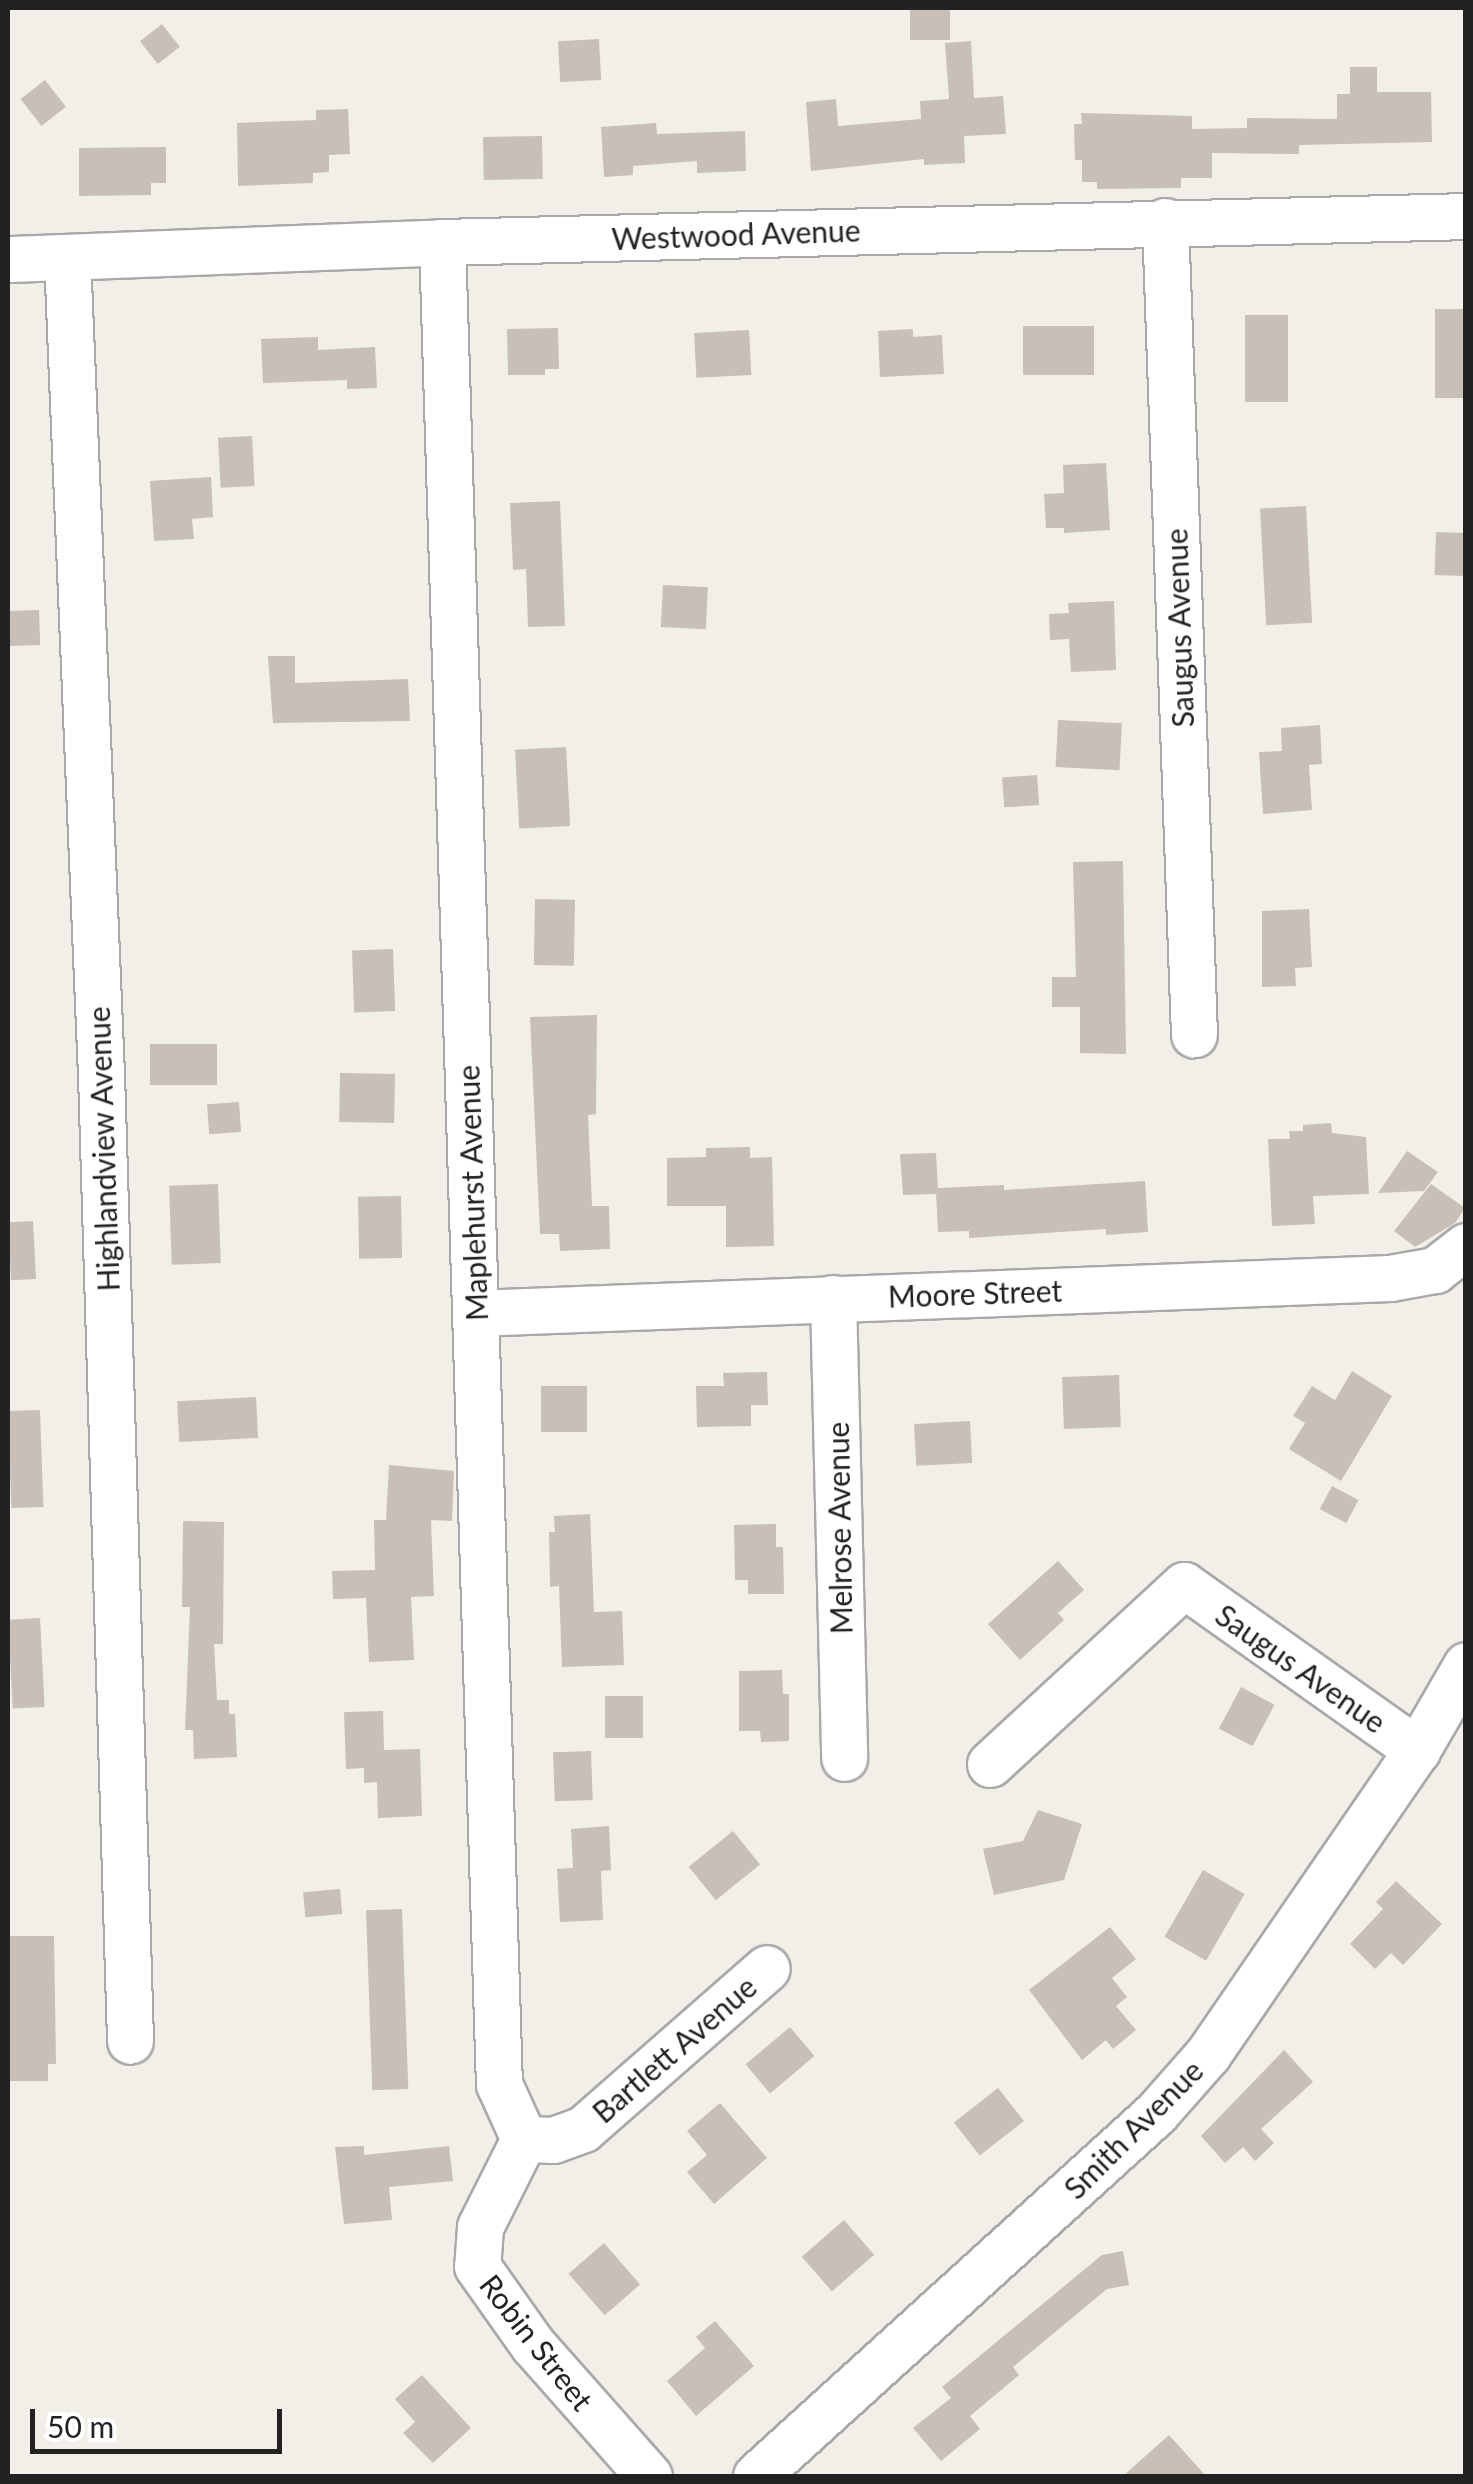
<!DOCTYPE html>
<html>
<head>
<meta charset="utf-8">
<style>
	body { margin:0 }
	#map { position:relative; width:1473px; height:2484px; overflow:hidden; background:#f2efe9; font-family:Lato,sans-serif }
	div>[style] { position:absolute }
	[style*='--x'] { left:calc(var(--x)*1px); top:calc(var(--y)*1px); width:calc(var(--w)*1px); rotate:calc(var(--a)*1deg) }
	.building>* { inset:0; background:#c7bfb8; transform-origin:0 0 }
	.roads { filter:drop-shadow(2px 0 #a9a9a9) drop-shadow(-2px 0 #a9a9a9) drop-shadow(0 2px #a9a9a9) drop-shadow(0 -2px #a9a9a9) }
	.minor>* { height:45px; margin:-22.5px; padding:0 22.5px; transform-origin:22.5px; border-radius:22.5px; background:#fff }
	span { translate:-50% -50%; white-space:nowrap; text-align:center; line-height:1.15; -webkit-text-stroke:8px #fff; paint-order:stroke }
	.street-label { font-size:30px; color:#222 }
	.frame { position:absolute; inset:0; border:10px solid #222; pointer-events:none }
	.scale { position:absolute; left:30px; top:2409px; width:252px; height:45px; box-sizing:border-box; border:5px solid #222; border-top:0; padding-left:12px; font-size:30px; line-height:35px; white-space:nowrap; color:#222; -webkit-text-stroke:8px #fff; paint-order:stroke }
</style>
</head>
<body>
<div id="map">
	<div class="building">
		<div style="left:910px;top:8px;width:40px;height:32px"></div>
		<div style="left:162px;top:24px;width:29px;height:28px;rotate:52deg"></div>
		<div style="left:599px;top:39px;width:41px;height:41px;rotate:87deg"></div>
		<div style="clip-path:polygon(971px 41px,974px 98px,1003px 96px,1006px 134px,964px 136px,965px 163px,924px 165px,924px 159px,811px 171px,806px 102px,836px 99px,838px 126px,921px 119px,920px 101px,949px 99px,945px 43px)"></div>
		<div style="clip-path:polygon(1350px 67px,1377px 67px,1377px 92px,1431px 92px,1432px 142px,1299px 145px,1299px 154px,1212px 153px,1212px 178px,1181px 178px,1181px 188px,1097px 189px,1097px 182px,1082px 182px,1082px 160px,1075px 160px,1074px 124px,1082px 124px,1081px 113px,1192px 116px,1192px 129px,1247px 128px,1247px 118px,1337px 119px,1337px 94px,1350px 94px)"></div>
		<div style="left:45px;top:80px;width:34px;height:31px;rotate:52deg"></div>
		<div style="clip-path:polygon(348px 109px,350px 154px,329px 155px,329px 172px,313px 173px,313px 183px,238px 186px,237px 123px,316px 120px,316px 110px)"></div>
		<div style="clip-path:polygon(656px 123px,657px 134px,745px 131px,746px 171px,697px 173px,697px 161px,633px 166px,633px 175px,604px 177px,601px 127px)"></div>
		<div style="left:542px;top:136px;width:43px;height:59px;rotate:89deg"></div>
		<div style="clip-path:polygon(166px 147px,166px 183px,151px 183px,151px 195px,79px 196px,79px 148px)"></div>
		<div style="left:1466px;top:309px;width:89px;height:31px;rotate:90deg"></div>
		<div style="left:1245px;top:315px;width:43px;height:87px"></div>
		<div style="left:1094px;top:326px;width:49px;height:71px;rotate:90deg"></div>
		<div style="clip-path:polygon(558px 328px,559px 369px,545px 369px,545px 375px,508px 375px,507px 329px)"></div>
		<div style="clip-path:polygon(913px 329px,913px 337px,942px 335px,944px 374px,880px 377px,878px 331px)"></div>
		<div style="left:749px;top:330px;width:45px;height:55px;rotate:87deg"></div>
		<div style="clip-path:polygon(318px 337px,318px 350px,375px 347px,377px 388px,347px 389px,347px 380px,263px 383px,261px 339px)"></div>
		<div style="left:252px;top:436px;width:50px;height:34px;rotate:87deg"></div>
		<div style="clip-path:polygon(1106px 463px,1110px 530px,1064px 533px,1064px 528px,1046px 528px,1044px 494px,1064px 493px,1063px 465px)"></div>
		<div style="clip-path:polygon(211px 477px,213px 517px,192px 519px,194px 539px,154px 541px,150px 481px)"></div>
		<div style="clip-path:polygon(560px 501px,565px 626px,528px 627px,526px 569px,513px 570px,510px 503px)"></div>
		<div style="left:1306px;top:506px;width:117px;height:46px;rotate:87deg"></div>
		<div style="left:1436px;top:532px;width:30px;height:43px;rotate:2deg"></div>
		<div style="left:663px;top:585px;width:45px;height:42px;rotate:3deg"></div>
		<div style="clip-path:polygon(1114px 601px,1116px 670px,1071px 672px,1069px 639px,1050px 640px,1049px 614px,1069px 613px,1068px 603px)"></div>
		<div style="left:39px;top:610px;width:35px;height:31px;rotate:88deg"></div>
		<div style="clip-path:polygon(268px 656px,295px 656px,295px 683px,408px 679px,410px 721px,273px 723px)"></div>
		<div style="left:1058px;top:720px;width:64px;height:47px;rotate:3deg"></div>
		<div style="clip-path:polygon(1320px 725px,1322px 764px,1309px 765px,1312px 810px,1263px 814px,1259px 752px,1282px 751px,1281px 728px)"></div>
		<div style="left:566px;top:747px;width:79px;height:51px;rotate:87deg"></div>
		<div style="left:1037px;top:775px;width:30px;height:35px;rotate:86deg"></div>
		<div style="clip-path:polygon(1123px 861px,1126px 1054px,1080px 1053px,1080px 1007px,1052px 1007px,1052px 977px,1076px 977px,1073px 862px)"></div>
		<div style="left:535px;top:899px;width:40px;height:66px;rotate:1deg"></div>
		<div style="clip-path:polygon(1309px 909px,1312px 967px,1295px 968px,1296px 986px,1262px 987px,1262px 911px)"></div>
		<div style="left:393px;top:949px;width:62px;height:41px;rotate:88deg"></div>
		<div style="clip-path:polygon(597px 1015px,596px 1114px,588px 1115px,592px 1206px,609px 1206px,610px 1249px,560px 1251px,559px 1234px,540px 1234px,530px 1017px)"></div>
		<div style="left:217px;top:1044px;width:41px;height:67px;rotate:90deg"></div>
		<div style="left:340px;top:1073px;width:55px;height:49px;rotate:1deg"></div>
		<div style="left:239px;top:1102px;width:30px;height:32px;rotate:86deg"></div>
		<div style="clip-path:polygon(1331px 1123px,1332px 1133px,1366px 1137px,1369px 1194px,1313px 1196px,1315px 1224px,1272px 1226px,1268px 1139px,1290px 1139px,1289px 1131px,1303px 1131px,1303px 1125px)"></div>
		<div style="clip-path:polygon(750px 1147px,750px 1158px,772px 1157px,774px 1246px,726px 1247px,726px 1206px,667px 1206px,667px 1158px,706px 1157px,706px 1148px)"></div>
		<div style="clip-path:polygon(1407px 1151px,1438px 1172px,1424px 1191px,1378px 1193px)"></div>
		<div style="clip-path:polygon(936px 1153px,938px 1188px,1004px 1185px,1004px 1190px,1145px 1181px,1148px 1232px,1106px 1235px,1106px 1229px,969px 1238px,969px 1231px,938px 1232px,936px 1194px,903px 1195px,900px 1154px)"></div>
		<div style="left:218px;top:1184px;width:79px;height:49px;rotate:88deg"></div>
		<div style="clip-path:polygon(1431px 1184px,1465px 1208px,1455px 1223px,1415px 1247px,1394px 1231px)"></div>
		<div style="left:401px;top:1196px;width:62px;height:43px;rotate:89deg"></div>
		<div style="left:33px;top:1221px;width:58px;height:25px;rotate:87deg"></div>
		<div style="clip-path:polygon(1352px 1371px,1392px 1396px,1341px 1481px,1289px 1449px,1305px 1423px,1293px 1416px,1312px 1386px,1335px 1400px)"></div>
		<div style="clip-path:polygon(767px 1372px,768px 1405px,751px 1405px,751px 1426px,697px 1427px,696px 1386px,724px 1386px,723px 1373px)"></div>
		<div style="left:1119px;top:1375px;width:52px;height:57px;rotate:88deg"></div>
		<div style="left:587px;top:1386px;width:46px;height:46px;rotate:90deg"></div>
		<div style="left:256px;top:1397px;width:41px;height:79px;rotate:87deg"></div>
		<div style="left:40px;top:1410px;width:97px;height:32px;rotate:88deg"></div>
		<div style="left:970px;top:1421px;width:42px;height:56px;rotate:87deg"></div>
		<div style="clip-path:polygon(389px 1465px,454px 1471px,452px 1521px,431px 1520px,434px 1596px,411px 1597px,414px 1660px,369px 1662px,366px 1598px,333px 1599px,332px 1571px,375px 1570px,374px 1520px,386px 1520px)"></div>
		<div style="left:1332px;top:1486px;width:30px;height:26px;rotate:28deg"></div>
		<div style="clip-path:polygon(590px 1514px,594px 1612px,622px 1611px,624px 1665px,562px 1667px,559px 1586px,550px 1587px,549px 1532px,555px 1532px,554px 1516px)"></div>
		<div style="clip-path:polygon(183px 1521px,224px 1522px,223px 1644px,214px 1644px,217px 1700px,229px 1700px,229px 1714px,235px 1714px,237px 1757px,194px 1759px,193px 1730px,185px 1730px,190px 1607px,182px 1607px)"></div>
		<div style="clip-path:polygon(776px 1524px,776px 1547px,783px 1547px,784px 1594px,748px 1594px,748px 1580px,735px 1580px,734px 1525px)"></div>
		<div style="clip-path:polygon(1058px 1561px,1084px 1590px,1058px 1613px,1064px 1620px,1020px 1660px,988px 1624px)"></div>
		<div style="left:40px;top:1618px;width:89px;height:32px;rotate:87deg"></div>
		<div style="clip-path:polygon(782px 1670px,783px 1694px,789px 1694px,789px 1741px,761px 1742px,760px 1731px,739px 1731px,739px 1671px)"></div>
		<div style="left:1241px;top:1687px;width:38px;height:47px;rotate:28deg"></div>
		<div style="left:605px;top:1696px;width:38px;height:42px"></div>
		<div style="clip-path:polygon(383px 1711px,384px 1750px,420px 1749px,422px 1816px,378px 1818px,377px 1782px,364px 1783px,364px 1768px,346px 1769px,344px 1712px)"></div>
		<div style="left:591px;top:1751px;width:49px;height:38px;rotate:88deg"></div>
		<div style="clip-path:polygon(1038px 1810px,1082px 1824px,1064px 1880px,994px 1895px,983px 1849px,1023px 1841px)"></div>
		<div style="clip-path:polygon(609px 1826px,611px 1870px,601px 1871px,603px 1920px,560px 1922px,557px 1869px,573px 1868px,571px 1829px)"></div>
		<div style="left:733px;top:1831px;width:43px;height:57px;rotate:51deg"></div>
		<div style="left:1203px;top:1870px;width:48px;height:77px;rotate:30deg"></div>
		<div style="clip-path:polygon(1396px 1881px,1442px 1924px,1403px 1965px,1391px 1953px,1375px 1969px,1350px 1944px,1383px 1909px,1376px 1902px)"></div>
		<div style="left:340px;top:1889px;width:25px;height:37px;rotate:85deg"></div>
		<div style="left:402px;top:1909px;width:180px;height:36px;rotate:88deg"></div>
		<div style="clip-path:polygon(1110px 1927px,1136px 1959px,1112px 1978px,1127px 1997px,1116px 2006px,1136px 2030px,1113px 2049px,1106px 2040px,1082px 2060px,1029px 1990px)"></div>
		<div style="clip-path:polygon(8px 1936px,54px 1936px,56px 2064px,48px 2064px,48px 2081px,8px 2081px)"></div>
		<div style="left:790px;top:2027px;width:38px;height:58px;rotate:50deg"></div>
		<div style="clip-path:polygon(1284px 2050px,1313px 2082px,1261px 2129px,1274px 2143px,1255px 2161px,1243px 2147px,1225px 2163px,1201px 2136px)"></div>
		<div style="left:998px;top:2088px;width:42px;height:56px;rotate:52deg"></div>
		<div style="clip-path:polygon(720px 2103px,767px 2158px,714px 2204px,687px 2172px,707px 2155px,687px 2131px)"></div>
		<div style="clip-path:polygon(364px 2146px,364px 2155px,449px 2146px,453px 2181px,389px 2187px,392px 2220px,344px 2224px,335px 2147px)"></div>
		<div style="left:844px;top:2220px;width:46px;height:56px;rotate:49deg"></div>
		<div style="left:604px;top:2243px;width:55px;height:47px;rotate:49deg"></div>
		<div style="clip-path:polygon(1123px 2251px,1129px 2285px,1107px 2289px,1013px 2367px,1019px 2375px,970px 2416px,980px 2429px,941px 2461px,913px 2428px,951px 2398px,942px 2387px,1102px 2255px)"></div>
		<div style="clip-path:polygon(715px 2321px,754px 2366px,696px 2416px,667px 2381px,705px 2348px,696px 2337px)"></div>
		<div style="clip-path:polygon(422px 2375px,471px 2428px,433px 2463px,403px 2433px,415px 2422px,395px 2399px)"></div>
		<div style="clip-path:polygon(1169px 2435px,1206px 2476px,1123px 2476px)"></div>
	</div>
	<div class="roads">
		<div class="minor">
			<div style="--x:1165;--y:221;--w:814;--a:87.96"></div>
			<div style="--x:442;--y:242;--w:1843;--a:88.23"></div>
			<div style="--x:499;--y:2084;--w:60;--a:65.6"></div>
			<div style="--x:67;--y:257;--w:818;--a:87.62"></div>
			<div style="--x:101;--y:1074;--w:967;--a:88.28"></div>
			<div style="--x:8;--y:259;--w:434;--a:-2.2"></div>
			<div style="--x:442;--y:242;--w:1024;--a:-1.45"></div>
			<div style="--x:833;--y:1298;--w:460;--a:88.6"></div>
			<div style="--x:475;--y:1313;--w:916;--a:-2.19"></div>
			<div style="--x:1390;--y:1278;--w:46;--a:-10.1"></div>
			<div style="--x:1435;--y:1270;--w:39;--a:-38"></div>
			<div style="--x:990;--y:1764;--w:264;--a:-42.7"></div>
			<div style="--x:1184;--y:1585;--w:286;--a:35.3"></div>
			<div style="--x:524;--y:2139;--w:98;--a:116.6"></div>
			<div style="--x:480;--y:2227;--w:39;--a:94"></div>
			<div style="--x:477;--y:2266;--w:97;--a:54.7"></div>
			<div style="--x:533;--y:2345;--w:175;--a:48.5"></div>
			<div style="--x:524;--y:2139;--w:29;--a:2"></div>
			<div style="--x:553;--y:2140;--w:32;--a:-20"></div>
			<div style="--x:583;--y:2129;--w:244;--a:-41.2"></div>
			<div style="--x:756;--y:2476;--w:540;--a:-42.22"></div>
			<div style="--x:1156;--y:2113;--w:79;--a:-48.6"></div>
			<div style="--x:1208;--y:2054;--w:369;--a:-55.5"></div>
			<div style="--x:1417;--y:1750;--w:98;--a:-60"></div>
		</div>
	</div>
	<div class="street-label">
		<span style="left:736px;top:234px;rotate:-2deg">Westwood Avenue</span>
		<span style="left:1179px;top:628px;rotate:-92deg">Saugus Avenue</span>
		<span style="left:103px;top:1149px;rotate:-92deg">Highlandview Avenue</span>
		<span style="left:472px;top:1193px;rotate:-92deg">Maplehurst Avenue</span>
		<span style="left:975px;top:1293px;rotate:-2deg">Moore Street</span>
		<span style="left:839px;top:1528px;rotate:-91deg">Melrose Avenue</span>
		<span style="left:1301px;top:1668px;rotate:35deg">Saugus Avenue</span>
		<span style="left:674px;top:2049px;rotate:-41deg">Bartlett Avenue</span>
		<span style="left:1133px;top:2129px;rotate:-45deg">Smith Avenue</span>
		<span style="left:537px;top:2342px;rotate:52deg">Robin Street</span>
	</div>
	<div class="frame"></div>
	<div class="scale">50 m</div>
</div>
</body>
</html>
